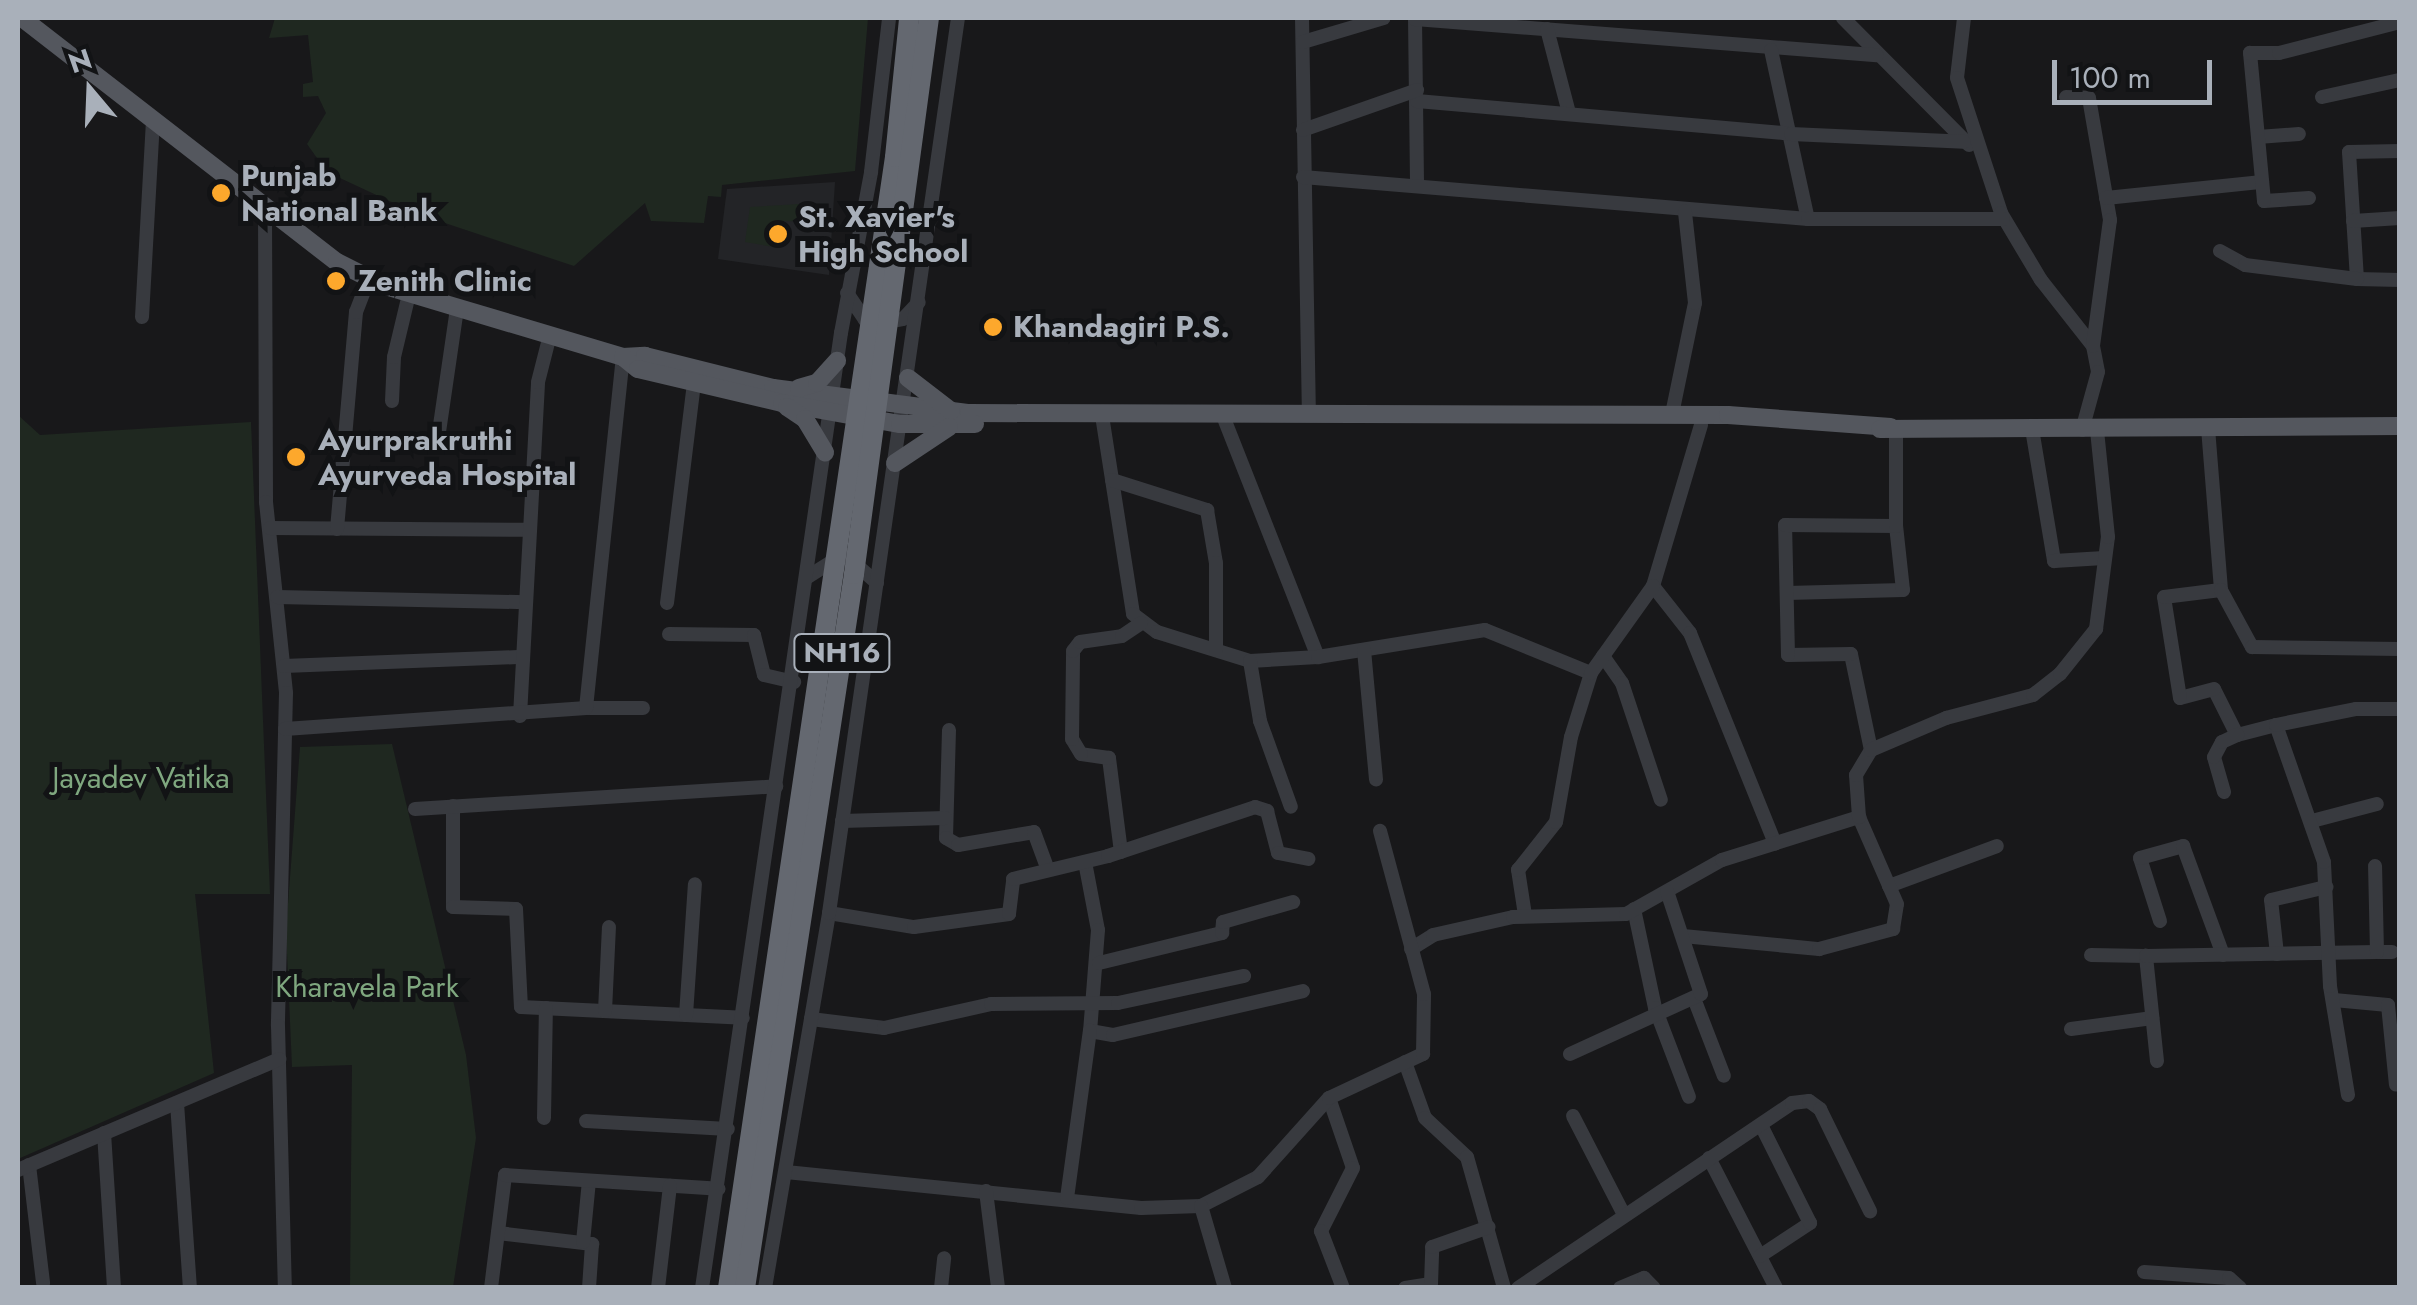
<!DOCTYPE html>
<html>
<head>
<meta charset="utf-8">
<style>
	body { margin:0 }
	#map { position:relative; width:2417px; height:1305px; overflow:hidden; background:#18181a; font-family:Jost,sans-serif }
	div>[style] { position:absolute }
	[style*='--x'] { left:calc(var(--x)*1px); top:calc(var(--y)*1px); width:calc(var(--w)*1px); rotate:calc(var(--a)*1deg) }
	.built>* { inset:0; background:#232427 }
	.green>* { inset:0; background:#1f2820 }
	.minor>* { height:14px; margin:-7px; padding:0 7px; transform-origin:7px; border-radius:7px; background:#383a3f }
	.major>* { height:18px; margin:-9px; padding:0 9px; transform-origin:9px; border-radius:9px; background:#54575e }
	.highway-bridge>* { height:20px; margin:-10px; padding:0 10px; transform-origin:10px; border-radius:10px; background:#646870 }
	.dots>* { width:28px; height:28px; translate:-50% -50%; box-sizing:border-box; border:5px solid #121315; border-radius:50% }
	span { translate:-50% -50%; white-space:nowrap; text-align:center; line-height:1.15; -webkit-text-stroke:10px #121315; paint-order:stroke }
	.shield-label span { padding:2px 8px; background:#121315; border:2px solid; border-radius:8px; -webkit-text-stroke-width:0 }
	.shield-label { font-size:28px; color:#a9b0ba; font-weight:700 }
	.poi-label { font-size:30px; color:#a9b0ba; font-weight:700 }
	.left { translate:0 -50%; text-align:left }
	.park-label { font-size:30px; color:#7fa77f }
	.frame { position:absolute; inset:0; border:20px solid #a9b0ba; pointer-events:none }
	.north { position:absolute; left:40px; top:40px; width:100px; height:100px; -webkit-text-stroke:8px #121315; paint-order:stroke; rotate:341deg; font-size:28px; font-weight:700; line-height:40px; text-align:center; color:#a9b0ba }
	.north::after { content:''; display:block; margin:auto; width:35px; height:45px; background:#a9b0ba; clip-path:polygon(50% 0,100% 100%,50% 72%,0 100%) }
	.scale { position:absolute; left:2052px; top:60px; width:160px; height:45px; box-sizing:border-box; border:5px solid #a9b0ba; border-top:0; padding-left:12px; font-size:30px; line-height:35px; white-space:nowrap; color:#a9b0ba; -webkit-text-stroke:8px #121315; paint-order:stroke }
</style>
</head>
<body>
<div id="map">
	<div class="built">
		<div style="clip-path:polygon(835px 182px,829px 275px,718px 259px,727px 189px)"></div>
	</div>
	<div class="green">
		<div style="clip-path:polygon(275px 18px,868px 18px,855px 171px,722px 185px,721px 197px,708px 196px,704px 223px,651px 221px,645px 203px,574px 266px,415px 213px,327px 172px,307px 144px,326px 113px,318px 96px,303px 97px,303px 84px,313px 82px,308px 35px,269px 38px)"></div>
		<div style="clip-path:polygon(815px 203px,813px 222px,784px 221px,779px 248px,745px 242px,750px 207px)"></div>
		<div style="clip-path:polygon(18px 415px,40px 435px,251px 422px,270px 894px,195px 894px,214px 1073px,18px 1159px)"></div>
		<div style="clip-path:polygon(392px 744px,466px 1055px,476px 1138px,453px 1287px,350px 1287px,352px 1065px,292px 1067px,286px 930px,300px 747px)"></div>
	</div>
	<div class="minor">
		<div style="--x:1302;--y:18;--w:391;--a:89"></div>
		<div style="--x:1415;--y:18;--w:168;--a:89.3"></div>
		<div style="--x:1843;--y:18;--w:179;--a:45.2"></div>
		<div style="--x:1964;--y:18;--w:60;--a:96.7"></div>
		<div style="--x:1957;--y:78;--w:142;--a:71.9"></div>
		<div style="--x:2001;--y:213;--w:78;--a:59.2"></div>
		<div style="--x:2041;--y:280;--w:84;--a:51.8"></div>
		<div style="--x:2093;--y:346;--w:26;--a:79"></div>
		<div style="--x:2098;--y:372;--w:60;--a:105.4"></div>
		<div style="--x:1415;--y:19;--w:463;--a:4.5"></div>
		<div style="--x:1547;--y:29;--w:87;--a:75.3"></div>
		<div style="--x:1303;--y:42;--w:84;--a:-16.5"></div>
		<div style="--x:1771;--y:50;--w:173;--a:77.7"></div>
		<div style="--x:2066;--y:97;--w:23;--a:2"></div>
		<div style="--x:2089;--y:98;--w:124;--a:80.2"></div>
		<div style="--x:2110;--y:220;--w:127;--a:97.7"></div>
		<div style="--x:2322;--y:97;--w:80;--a:-12.3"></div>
		<div style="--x:1417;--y:101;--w:375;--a:5"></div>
		<div style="--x:1791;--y:134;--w:173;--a:2.6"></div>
		<div style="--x:1303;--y:130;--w:121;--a:-19.3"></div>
		<div style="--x:2258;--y:137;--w:41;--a:-4.2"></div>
		<div style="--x:2400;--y:151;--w:51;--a:178.9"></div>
		<div style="--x:2349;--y:152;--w:127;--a:86.4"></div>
		<div style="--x:2357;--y:279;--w:43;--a:1.3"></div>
		<div style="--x:1303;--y:177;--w:507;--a:4.75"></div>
		<div style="--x:1808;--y:219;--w:195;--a:0"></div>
		<div style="--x:2106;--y:198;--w:157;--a:-5.9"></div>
		<div style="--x:2309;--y:198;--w:45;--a:176.2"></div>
		<div style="--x:2264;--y:201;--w:149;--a:-95.4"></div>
		<div style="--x:2250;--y:53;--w:29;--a:0"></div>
		<div style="--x:2279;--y:53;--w:125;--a:-14.4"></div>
		<div style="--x:265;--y:209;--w:293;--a:89.8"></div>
		<div style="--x:266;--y:502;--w:192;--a:84"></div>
		<div style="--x:286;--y:693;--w:333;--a:91.4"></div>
		<div style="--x:278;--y:1026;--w:262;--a:88.5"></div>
		<div style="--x:2353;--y:221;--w:47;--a:-3.7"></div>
		<div style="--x:2220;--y:251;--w:29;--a:29"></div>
		<div style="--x:2245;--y:265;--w:113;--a:7.1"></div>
		<div style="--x:847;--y:293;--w:32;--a:56"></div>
		<div style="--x:865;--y:320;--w:13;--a:18"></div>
		<div style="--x:877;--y:324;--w:26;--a:-11"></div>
		<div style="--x:903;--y:319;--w:23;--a:-47"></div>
		<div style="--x:142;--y:317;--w:196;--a:-86.8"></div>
		<div style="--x:392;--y:401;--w:44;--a:-87.4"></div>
		<div style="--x:394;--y:357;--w:65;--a:-76.6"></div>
		<div style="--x:1672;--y:414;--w:113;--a:-78.3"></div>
		<div style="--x:1695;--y:303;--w:92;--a:-96.3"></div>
		<div style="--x:1225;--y:421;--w:254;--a:68.5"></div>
		<div style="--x:1103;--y:422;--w:194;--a:81.1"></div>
		<div style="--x:1133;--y:614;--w:30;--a:37"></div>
		<div style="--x:1157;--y:632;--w:97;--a:17.3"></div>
		<div style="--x:1250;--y:661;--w:68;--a:-3.4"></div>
		<div style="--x:1318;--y:657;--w:169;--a:-9.2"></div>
		<div style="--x:1485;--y:630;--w:114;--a:22.1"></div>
		<div style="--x:1701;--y:425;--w:168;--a:106.6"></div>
		<div style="--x:1653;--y:586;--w:60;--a:51.8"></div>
		<div style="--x:1690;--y:633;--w:227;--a:68"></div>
		<div style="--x:2208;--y:428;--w:163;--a:85.4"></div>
		<div style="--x:2032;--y:429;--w:134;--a:80.5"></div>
		<div style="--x:2054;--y:561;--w:50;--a:-3.4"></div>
		<div style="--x:439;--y:432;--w:125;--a:-81.7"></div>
		<div style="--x:1112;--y:480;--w:100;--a:17.5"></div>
		<div style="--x:1207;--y:510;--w:54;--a:80.4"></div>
		<div style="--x:1216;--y:563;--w:87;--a:90"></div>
		<div style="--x:270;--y:528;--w:260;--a:0.4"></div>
		<div style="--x:337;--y:529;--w:218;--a:-85"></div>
		<div style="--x:356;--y:312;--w:36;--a:-69"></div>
		<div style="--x:806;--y:578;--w:45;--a:-32.3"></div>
		<div style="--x:844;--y:554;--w:44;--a:41.3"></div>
		<div style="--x:1787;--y:593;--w:116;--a:-1.5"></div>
		<div style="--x:1903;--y:590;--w:64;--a:-96.2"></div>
		<div style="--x:277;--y:597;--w:249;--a:1.2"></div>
		<div style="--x:667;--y:603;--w:221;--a:-83"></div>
		<div style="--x:669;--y:634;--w:85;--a:0.7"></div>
		<div style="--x:754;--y:635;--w:41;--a:76"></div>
		<div style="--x:764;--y:675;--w:31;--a:13"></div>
		<div style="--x:1364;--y:650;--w:130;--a:84.7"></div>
		<div style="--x:1603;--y:656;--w:33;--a:55"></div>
		<div style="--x:1622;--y:683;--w:123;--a:71.6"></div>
		<div style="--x:1250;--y:661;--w:61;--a:80.5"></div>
		<div style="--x:1260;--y:721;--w:91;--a:70.2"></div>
		<div style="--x:284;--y:666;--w:239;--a:-2.2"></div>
		<div style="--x:586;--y:708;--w:57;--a:0"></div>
		<div style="--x:520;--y:716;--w:334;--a:-86.9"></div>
		<div style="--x:538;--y:382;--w:49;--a:-75.7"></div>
		<div style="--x:2276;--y:725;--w:40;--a:165.6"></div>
		<div style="--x:2237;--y:735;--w:51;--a:-116.6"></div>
		<div style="--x:2214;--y:689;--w:35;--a:165"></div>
		<div style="--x:2180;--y:698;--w:102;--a:-99"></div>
		<div style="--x:2164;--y:597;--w:57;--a:-7"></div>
		<div style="--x:2221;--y:590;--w:65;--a:61.5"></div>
		<div style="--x:2252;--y:647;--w:148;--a:0.8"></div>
		<div style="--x:285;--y:729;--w:302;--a:-4"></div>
		<div style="--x:586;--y:708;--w:353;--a:-84"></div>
		<div style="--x:949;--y:730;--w:108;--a:91.6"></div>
		<div style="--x:946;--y:838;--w:14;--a:30"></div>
		<div style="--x:958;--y:845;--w:77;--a:-9.7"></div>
		<div style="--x:1034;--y:832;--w:40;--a:69.8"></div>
		<div style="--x:1871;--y:750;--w:98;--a:-101.8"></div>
		<div style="--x:1851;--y:654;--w:63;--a:179.1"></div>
		<div style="--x:1788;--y:655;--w:130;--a:-91.3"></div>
		<div style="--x:1785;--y:525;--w:111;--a:0.5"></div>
		<div style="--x:1896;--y:526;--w:99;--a:-90"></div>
		<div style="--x:2224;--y:792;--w:36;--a:-106"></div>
		<div style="--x:2214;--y:757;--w:17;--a:-62"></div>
		<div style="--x:2222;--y:742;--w:17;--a:-25"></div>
		<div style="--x:453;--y:806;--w:101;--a:90"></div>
		<div style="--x:453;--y:907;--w:63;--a:1.8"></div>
		<div style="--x:516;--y:909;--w:98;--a:87.1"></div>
		<div style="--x:521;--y:1007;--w:222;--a:2.8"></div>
		<div style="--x:415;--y:809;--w:362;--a:-3.6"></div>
		<div style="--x:842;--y:821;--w:103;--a:-1.7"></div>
		<div style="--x:2312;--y:821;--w:67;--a:-14.7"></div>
		<div style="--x:1121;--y:852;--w:95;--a:-97.3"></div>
		<div style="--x:1109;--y:758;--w:28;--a:-172"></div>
		<div style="--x:1081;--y:754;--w:17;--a:-121"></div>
		<div style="--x:1072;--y:739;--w:88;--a:-89.3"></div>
		<div style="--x:1073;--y:651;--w:11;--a:-52"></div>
		<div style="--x:1080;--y:642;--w:42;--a:-8.1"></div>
		<div style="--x:1122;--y:636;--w:23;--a:-34"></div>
		<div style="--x:1085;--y:862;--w:69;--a:79.2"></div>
		<div style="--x:1098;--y:930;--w:101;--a:94.5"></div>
		<div style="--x:1090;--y:1031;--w:23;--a:10"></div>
		<div style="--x:1113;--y:1035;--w:195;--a:-13"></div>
		<div style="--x:1889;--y:886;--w:115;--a:-20.3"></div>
		<div style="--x:1634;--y:909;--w:101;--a:78"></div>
		<div style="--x:1655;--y:1008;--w:95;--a:69.1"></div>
		<div style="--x:829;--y:913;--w:86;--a:9.4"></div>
		<div style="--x:914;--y:927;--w:96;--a:-7.8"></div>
		<div style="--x:1009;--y:914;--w:35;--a:-83"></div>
		<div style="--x:1013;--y:879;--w:98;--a:-13.6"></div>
		<div style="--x:1108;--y:856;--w:155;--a:-18.4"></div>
		<div style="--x:1255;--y:807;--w:13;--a:18"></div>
		<div style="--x:1267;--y:811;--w:43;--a:75.3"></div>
		<div style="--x:1278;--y:853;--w:31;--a:11"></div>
		<div style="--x:1525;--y:915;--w:46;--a:-98.8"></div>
		<div style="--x:1518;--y:870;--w:61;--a:-51.6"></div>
		<div style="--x:1556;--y:822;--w:86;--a:-80"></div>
		<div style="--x:1571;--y:737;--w:67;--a:-72.6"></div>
		<div style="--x:1591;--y:673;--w:107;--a:-54.5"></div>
		<div style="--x:2160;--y:921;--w:66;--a:-107.6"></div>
		<div style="--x:2140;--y:858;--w:45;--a:-15.6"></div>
		<div style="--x:2183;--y:846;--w:116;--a:69.8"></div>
		<div style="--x:1683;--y:936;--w:137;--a:5.5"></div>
		<div style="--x:1819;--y:949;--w:77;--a:-15.1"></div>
		<div style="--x:1893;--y:929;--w:25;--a:-81"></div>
		<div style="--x:1897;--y:904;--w:95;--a:-113.6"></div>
		<div style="--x:1411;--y:949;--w:26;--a:-32"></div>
		<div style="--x:1433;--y:935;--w:82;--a:-12.7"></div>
		<div style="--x:1513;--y:917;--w:113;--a:-1.5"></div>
		<div style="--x:1626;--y:914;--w:110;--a:-29.4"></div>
		<div style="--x:1722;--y:860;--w:144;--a:-17.4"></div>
		<div style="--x:1859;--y:817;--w:42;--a:-94.1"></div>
		<div style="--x:1856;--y:775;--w:29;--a:-59"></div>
		<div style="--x:1871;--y:750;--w:82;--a:-23.1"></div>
		<div style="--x:1946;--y:718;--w:90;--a:-14.8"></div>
		<div style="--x:2033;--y:695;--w:34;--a:-38"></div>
		<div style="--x:2060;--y:674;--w:58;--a:-51.3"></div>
		<div style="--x:2096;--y:629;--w:93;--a:-82.6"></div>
		<div style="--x:2108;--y:537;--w:107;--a:-95.9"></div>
		<div style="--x:2377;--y:952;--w:15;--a:0"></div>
		<div style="--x:2277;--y:954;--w:54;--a:-96.3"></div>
		<div style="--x:2271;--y:900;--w:57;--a:-13.3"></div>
		<div style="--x:2091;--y:955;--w:55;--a:1"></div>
		<div style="--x:1099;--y:963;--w:127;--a:-13.7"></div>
		<div style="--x:1222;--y:933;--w:11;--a:-85"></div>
		<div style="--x:1223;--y:922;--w:73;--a:-15.9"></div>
		<div style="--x:2334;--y:1000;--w:54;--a:5.3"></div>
		<div style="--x:2388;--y:1005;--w:80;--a:84.3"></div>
		<div style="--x:1695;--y:1001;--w:80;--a:68.9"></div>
		<div style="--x:605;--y:1011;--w:84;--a:-87.3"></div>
		<div style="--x:686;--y:1015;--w:131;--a:-86.1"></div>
		<div style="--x:811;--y:1019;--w:74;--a:7"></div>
		<div style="--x:884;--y:1028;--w:110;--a:-12.6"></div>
		<div style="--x:991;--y:1004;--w:127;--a:-0.5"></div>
		<div style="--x:1118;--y:1003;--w:129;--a:-12.1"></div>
		<div style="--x:2071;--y:1029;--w:82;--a:-7.7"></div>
		<div style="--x:1570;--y:1054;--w:144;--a:-24.6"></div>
		<div style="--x:1701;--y:994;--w:108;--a:-108.3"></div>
		<div style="--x:2157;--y:1061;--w:106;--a:-96"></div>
		<div style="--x:2146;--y:956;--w:231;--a:-1"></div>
		<div style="--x:2377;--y:952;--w:86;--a:-91.3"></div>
		<div style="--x:1405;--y:1062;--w:59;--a:70.3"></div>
		<div style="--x:1425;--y:1118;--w:57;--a:42.9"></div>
		<div style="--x:1467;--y:1157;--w:136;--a:74.2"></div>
		<div style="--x:2348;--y:1095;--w:110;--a:-99.4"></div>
		<div style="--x:2330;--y:986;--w:124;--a:-92.8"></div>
		<div style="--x:2324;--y:862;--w:145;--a:-109.3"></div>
		<div style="--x:2276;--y:725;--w:82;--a:-11.3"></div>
		<div style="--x:2356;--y:709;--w:44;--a:0"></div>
		<div style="--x:1329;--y:1098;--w:74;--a:71.1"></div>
		<div style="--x:1353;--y:1168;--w:71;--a:116.9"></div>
		<div style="--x:1321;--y:1231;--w:61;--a:68.9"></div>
		<div style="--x:177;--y:1103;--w:185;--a:86"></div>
		<div style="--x:1573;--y:1116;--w:111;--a:62.7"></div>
		<div style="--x:544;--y:1118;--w:110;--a:-89"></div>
		<div style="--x:586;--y:1121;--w:142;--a:3.2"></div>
		<div style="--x:104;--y:1133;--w:155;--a:86.3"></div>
		<div style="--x:1709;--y:1158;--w:146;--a:62.7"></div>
		<div style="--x:29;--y:1165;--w:119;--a:83.2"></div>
		<div style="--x:18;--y:1170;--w:284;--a:-23"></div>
		<div style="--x:786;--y:1172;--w:357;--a:5.8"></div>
		<div style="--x:1141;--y:1208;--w:60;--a:-1.9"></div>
		<div style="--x:1201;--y:1206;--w:64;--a:-27"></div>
		<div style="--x:1258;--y:1177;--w:106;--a:-48.1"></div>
		<div style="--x:1329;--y:1098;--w:104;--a:-25.1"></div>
		<div style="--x:1423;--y:1054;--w:60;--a:-89"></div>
		<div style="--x:1424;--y:994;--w:169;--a:-105.1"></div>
		<div style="--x:986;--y:1191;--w:98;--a:82.9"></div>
		<div style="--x:1067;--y:1198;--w:169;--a:-82.2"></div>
		<div style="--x:1201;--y:1206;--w:85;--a:73.7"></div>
		<div style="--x:498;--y:1233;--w:95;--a:6.7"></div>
		<div style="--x:592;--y:1244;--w:44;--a:93.9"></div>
		<div style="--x:583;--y:1242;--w:61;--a:-84.4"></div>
		<div style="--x:1760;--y:1256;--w:60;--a:-33.4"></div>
		<div style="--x:1810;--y:1223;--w:110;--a:-116.6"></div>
		<div style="--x:2144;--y:1272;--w:85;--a:4"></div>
		<div style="--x:2229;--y:1278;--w:15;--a:42"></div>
		<div style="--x:491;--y:1288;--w:114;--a:-82.9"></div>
		<div style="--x:505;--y:1175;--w:214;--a:3.7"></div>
		<div style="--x:658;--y:1288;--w:103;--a:-83.3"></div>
		<div style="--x:702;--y:1288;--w:965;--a:-81.72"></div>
		<div style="--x:841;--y:333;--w:164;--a:-79.4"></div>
		<div style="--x:871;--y:172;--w:155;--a:-83.3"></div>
		<div style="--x:765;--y:1288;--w:380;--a:-80.3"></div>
		<div style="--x:829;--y:913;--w:904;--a:-81.8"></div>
		<div style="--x:941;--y:1288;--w:30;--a:-84"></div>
		<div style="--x:1405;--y:1288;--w:26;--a:-9"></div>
		<div style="--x:1431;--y:1284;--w:37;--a:-88"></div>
		<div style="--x:1432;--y:1247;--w:60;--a:-19.3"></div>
		<div style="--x:1518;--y:1288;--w:331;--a:-34"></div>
		<div style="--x:1792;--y:1103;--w:17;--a:-7"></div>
		<div style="--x:1809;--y:1101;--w:14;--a:36"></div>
		<div style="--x:1820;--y:1109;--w:114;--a:63.9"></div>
		<div style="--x:1620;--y:1288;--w:26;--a:-23"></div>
		<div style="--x:1644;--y:1278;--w:14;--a:45"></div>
	</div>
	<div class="major">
		<div style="--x:22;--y:18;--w:398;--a:37.8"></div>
		<div style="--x:337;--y:262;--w:54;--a:26.6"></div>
		<div style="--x:385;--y:286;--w:248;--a:16.6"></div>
		<div style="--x:623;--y:357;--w:22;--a:-3"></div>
		<div style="--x:645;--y:356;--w:132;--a:14"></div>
		<div style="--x:773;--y:388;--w:198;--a:7.3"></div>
		<div style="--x:969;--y:413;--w:759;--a:0.15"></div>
		<div style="--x:1728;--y:415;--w:163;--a:4.2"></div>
		<div style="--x:623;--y:357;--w:19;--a:39"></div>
		<div style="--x:638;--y:369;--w:148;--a:13.3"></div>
		<div style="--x:782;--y:403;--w:120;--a:10.1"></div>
		<div style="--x:900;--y:424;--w:75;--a:0"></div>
		<div style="--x:908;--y:378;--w:54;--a:37.5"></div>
		<div style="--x:799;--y:388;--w:19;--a:-16"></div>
		<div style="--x:817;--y:383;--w:30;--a:-48"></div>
		<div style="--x:787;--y:407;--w:22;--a:34"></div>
		<div style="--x:805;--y:419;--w:39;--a:59"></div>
		<div style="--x:1880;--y:429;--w:520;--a:-0.33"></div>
		<div style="--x:895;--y:463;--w:65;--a:-33.7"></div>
	</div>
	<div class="highway-bridge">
		<div style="--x:728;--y:1288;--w:1143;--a:-81.6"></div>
		<div style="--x:895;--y:157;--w:140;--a:-84.2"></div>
		<div style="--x:745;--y:1288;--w:722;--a:-81.32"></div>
		<div style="--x:854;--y:574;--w:561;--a:-82.32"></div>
	</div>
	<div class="dots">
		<div style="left:221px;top:193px;background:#fda82c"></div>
		<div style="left:778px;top:234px;background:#fda82c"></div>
		<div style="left:336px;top:281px;background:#fda82c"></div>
		<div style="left:993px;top:327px;background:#fda82c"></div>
		<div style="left:296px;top:457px;background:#fda82c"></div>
	</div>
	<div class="shield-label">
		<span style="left:842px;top:653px">NH16</span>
	</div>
	<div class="poi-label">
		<span class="left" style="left:241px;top:193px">Punjab<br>National Bank</span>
		<span class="left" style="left:798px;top:234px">St. Xavier's<br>High School</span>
		<span class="left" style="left:358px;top:281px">Zenith Clinic</span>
		<span class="left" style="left:1013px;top:327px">Khandagiri P.S.</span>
		<span class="left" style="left:318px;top:457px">Ayurprakruthi<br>Ayurveda Hospital</span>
	</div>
	<div class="park-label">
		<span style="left:141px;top:778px">Jayadev Vatika</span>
		<span style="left:367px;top:987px">Kharavela Park</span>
	</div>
	<div class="frame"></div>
	<div class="north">N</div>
	<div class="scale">100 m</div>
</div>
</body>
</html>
